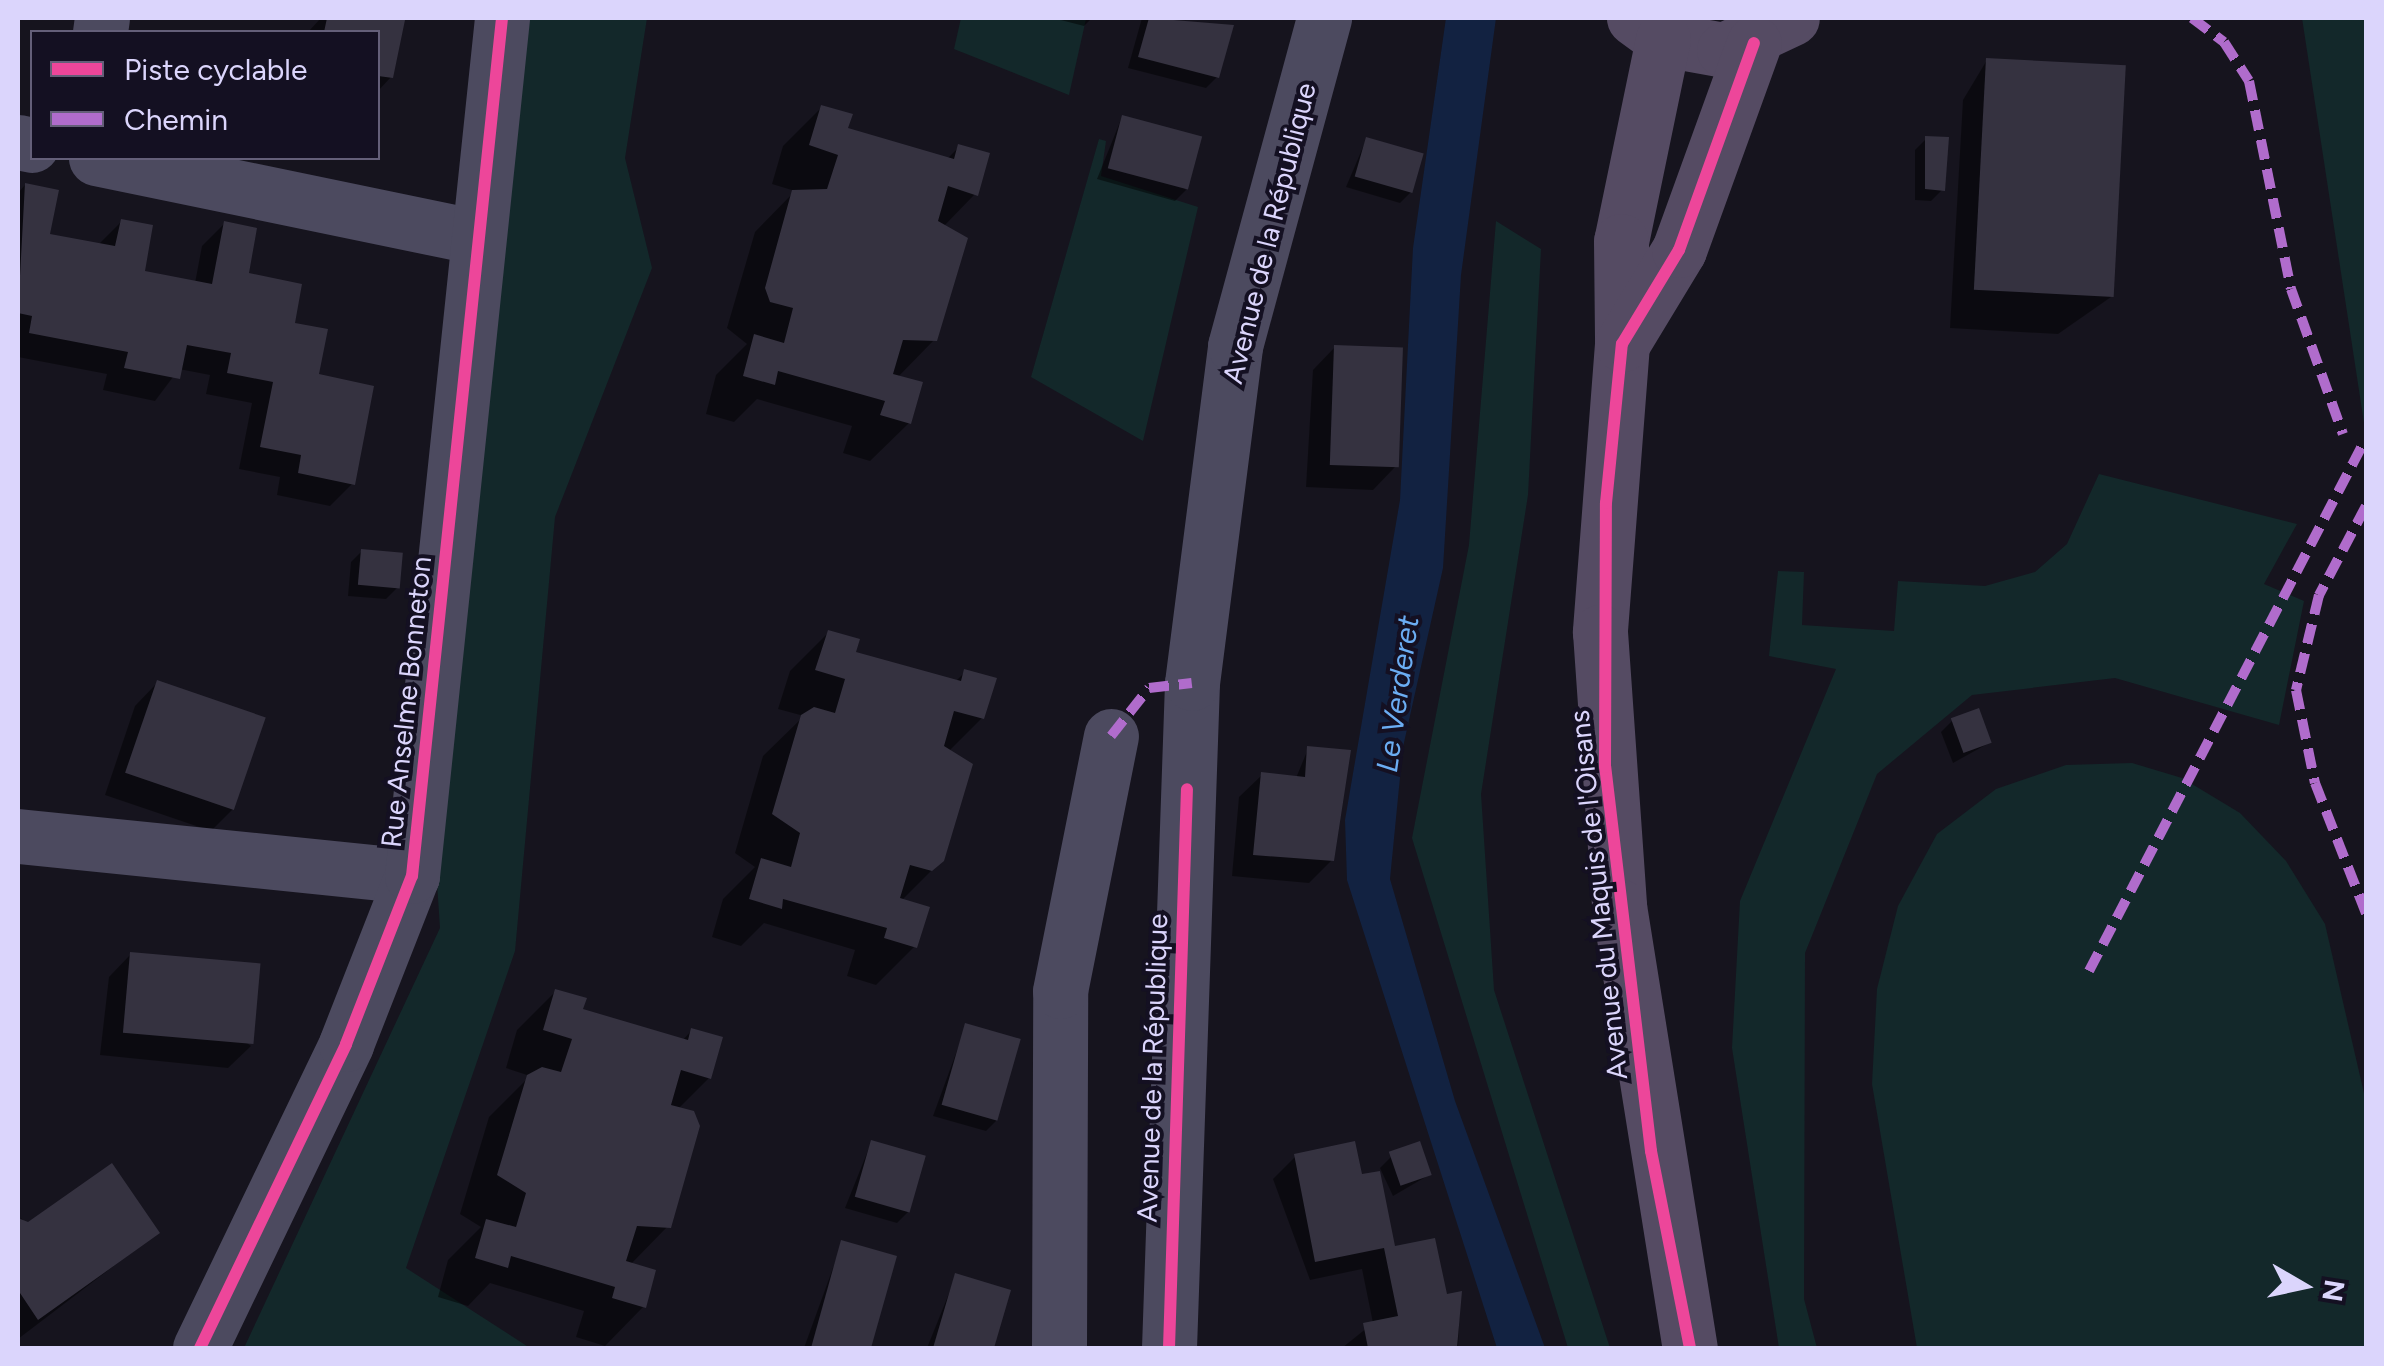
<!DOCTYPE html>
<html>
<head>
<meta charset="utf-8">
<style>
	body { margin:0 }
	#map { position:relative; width:2384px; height:1366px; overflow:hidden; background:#16141e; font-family:Figtree,sans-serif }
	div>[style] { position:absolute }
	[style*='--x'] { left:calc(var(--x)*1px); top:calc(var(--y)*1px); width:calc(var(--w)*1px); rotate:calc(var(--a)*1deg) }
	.green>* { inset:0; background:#13282a }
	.water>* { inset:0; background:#122241 }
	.shadow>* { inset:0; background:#0007 }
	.building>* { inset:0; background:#353240; transform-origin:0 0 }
	.minor>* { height:55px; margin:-27.5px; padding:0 27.5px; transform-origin:27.5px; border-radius:27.5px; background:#4c4a5f }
	.major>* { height:55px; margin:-27.5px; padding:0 27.5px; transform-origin:27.5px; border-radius:27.5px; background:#554b63 }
	.quiet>* { height:10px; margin-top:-5px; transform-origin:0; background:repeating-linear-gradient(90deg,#b06ccc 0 20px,transparent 0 30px) }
	.cycleway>* { height:12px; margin:-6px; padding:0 6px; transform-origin:6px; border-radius:6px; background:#ed469a }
	span { translate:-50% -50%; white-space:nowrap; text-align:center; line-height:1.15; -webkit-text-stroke:8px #141022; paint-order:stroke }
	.street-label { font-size:28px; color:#dbd5fc }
	.water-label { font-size:30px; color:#6badf3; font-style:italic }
	.frame { position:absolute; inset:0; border:20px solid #dbd5fc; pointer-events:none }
	.legend { position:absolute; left:30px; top:30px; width:350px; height:130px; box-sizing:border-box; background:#141022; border:2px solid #645f79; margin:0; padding:12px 18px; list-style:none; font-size:30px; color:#dbd5fc }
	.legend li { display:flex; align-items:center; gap:20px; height:50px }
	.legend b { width:50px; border:2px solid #645f79 }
	.north { position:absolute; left:2254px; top:1236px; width:100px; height:100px; -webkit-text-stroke:8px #141022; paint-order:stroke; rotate:99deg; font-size:28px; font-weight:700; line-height:40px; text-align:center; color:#dbd5fc }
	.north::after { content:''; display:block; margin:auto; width:35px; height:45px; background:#dbd5fc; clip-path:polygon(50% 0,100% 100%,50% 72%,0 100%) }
</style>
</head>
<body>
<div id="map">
	<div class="green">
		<div style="clip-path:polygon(529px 18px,647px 18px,625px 158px,652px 268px,555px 517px,515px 951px,406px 1268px,530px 1348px,244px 1348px,440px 928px,433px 822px)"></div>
		<div style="clip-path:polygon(961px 18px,1086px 19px,1069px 95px,954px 49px)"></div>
		<div style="clip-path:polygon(2302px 18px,2366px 18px,2366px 436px)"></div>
		<div style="clip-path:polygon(1099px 139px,1106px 141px,1101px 176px,1198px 207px,1143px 441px,1031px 377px)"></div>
		<div style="clip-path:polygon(1496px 221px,1541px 249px,1528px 495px,1481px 794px,1494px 990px,1610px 1348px,1568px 1348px,1412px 838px,1469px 545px)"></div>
		<div style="clip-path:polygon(2099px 474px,2297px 524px,2264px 584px,2304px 601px,2279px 725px,2115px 678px,1972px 695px,1877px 774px,1805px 953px,1804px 1299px,1817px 1348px,1779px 1348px,1732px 1048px,1740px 901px,1836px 669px,1769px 656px,1778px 571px,1804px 572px,1802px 625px,1894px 631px,1898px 581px,1985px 586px,2035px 572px,2067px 544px)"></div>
		<div style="clip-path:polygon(2132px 763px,2182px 778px,2240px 813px,2286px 861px,2325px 924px,2366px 1102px,2366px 1348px,1917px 1348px,1872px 1084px,1877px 989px,1898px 906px,1937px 834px,1996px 789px,2066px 765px)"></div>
	</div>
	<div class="water">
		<div style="clip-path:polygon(1446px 18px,1496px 18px,1461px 275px,1443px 568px,1403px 747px,1390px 879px,1455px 1101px,1545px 1348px,1497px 1348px,1347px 880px,1345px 820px,1400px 500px,1413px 248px)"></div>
	</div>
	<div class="shadow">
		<div style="clip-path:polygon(321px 18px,402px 22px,391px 77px,378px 91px,378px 32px,308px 32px)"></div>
		<div style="clip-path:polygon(1053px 18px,1092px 18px,1084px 26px)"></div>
		<div style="clip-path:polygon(1142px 18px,1231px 27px,1217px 77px,1206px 88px,1128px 68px)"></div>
		<div style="clip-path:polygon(1987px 60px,2111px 297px,2058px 334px,1950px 328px,1963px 100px)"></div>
		<div style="clip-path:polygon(821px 108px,845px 129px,946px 160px,959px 147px,975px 194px,943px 227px,934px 340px,897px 378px,909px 423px,870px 461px,843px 453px,852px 426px,757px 399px,734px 422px,706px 414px,716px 375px,747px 344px,727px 328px,755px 232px,795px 191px,772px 184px,783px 146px)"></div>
		<div style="clip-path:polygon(1122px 117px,1186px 190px,1175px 201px,1097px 179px)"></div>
		<div style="clip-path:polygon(1926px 139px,1942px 190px,1931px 201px,1915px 200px,1915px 150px)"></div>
		<div style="clip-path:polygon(1366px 140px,1411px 192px,1400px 203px,1346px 187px)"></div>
		<div style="clip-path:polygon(25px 185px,47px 236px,99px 244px,122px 221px,142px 273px,195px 283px,202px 246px,225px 223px,246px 275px,292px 325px,352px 484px,330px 506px,277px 495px,280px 477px,239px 469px,252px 403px,206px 394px,210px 375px,179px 369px,155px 401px,103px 390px,107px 374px,18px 357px,18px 193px)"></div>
		<div style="clip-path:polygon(1335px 347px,1395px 467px,1373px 490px,1306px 487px,1313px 370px)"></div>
		<div style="clip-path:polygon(362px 551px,397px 588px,386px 599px,348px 596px,351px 562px)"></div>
		<div style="clip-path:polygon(829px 632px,853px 653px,955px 682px,965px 672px,982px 718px,949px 751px,942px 860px,901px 901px,915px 946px,876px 985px,847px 976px,855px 950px,764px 923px,741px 946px,712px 937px,723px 899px,755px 867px,735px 853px,763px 756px,804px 716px,778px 709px,790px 671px)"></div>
		<div style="clip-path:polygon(157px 683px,234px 808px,211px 831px,105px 795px,135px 706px)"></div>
		<div style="clip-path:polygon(1952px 721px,1989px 743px,1953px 763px,1941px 732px)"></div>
		<div style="clip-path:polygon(1308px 749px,1332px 860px,1309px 883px,1232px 876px,1239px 797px,1262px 775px,1296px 778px)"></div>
		<div style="clip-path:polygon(131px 954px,251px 1046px,228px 1068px,100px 1055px,109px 977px)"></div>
		<div style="clip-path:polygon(556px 991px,581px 1011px,682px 1041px,692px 1030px,709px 1078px,678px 1109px,668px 1226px,630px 1265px,643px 1307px,605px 1346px,576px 1337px,584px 1311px,490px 1283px,468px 1306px,438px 1297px,448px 1260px,481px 1227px,460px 1214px,489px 1117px,530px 1076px,506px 1068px,517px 1030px)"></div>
		<div style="clip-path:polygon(966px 1026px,997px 1120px,986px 1131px,933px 1116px)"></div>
		<div style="clip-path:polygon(871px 1143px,908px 1212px,897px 1223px,845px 1208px)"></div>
		<div style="clip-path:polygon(1296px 1156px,1360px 1176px,1394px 1248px,1445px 1297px,1460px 1294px,1458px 1348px,1342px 1348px,1373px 1323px,1362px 1269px,1310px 1280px,1273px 1179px)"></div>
		<div style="clip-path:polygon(1391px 1157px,1429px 1175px,1393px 1196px,1380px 1168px)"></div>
		<div style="clip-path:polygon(21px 1218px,28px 1226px,157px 1233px,18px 1339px)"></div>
		<div style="clip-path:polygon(842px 1243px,894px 1258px,868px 1348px,804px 1348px)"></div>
		<div style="clip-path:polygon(956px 1276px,1008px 1292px,991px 1348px,927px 1348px)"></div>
	</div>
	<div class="building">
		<div style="clip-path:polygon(327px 18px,405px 20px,393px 78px,378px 76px,378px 32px,324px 32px)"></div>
		<div style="clip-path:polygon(1149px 18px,1234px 25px,1219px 78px,1138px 57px)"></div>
		<div style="left:1986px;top:58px;width:140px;height:232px;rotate:3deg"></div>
		<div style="clip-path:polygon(821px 105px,853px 114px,848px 128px,954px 159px,958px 144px,990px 153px,978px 196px,948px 186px,938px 221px,968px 238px,937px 341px,903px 340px,893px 374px,923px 382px,911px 424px,880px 415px,885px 401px,778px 371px,775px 385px,743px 376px,754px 334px,784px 343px,793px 308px,770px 302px,765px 288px,792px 190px,827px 189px,838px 155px,809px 145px)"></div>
		<div style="left:1122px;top:115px;width:83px;height:55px;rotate:15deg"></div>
		<div style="clip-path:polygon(1925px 136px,1949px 137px,1945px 191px,1925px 189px)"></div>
		<div style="left:1366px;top:137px;width:60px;height:41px;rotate:16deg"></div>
		<div style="clip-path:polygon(25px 183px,59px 190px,50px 234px,115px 246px,121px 219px,153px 225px,145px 271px,212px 284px,224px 221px,257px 228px,249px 273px,302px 284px,295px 323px,328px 329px,319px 374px,374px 386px,355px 485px,298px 473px,301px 455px,260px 447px,273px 382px,227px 373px,231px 353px,187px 345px,180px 379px,124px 368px,128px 352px,29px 333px,32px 316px,18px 313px)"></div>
		<div style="left:1334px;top:345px;width:69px;height:120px;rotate:2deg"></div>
		<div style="left:361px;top:549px;width:42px;height:36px;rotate:5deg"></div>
		<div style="clip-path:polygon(828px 630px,860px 639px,856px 652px,961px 681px,964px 669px,997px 678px,984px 719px,954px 711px,944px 746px,973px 764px,944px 861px,932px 871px,910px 865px,900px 898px,930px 907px,917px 948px,884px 938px,887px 928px,783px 899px,782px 909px,749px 899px,761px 858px,791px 867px,800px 833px,772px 814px,801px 715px,814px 707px,835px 713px,845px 679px,815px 670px)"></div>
		<div style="left:157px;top:680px;width:115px;height:98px;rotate:19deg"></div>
		<div style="left:1979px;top:708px;width:37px;height:30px;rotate:70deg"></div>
		<div style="clip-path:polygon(1307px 746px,1351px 750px,1334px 861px,1253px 855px,1261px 772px,1305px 777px)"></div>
		<div style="left:130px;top:952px;width:131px;height:81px;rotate:5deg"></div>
		<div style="clip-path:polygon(555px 989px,587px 998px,583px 1009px,688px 1040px,691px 1028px,723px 1037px,711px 1079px,681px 1070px,671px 1105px,694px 1111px,700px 1126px,671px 1228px,637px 1226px,626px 1261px,656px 1270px,646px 1308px,612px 1298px,615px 1287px,511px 1256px,508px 1268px,475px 1258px,486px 1219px,516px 1227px,526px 1193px,497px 1175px,527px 1075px,542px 1067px,561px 1072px,572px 1039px,543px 1030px)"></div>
		<div style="left:965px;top:1023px;width:58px;height:85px;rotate:16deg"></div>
		<div style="left:871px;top:1140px;width:57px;height:59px;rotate:16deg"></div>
		<div style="clip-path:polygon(1355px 1141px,1362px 1174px,1380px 1171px,1395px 1246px,1435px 1238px,1447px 1294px,1462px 1291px,1457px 1348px,1368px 1348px,1363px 1323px,1398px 1316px,1384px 1248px,1315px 1262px,1294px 1154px)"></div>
		<div style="left:1420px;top:1141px;width:36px;height:33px;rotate:71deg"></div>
		<div style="clip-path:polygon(112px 1163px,160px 1233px,38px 1320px,18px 1290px,18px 1218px,28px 1222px)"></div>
		<div style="clip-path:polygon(841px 1240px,897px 1256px,871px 1348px,811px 1348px)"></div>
		<div style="clip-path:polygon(955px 1273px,1011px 1290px,994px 1348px,933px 1348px)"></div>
	</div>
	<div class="minor">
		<div style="--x:100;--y:32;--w:14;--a:-82"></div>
		<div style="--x:18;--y:142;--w:14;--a:12"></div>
		<div style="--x:96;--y:158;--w:388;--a:11.7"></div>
		<div style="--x:18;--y:836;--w:396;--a:5.8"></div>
		<div style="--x:200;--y:1348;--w:337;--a:-64.3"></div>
		<div style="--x:346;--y:1044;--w:180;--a:-68.6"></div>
		<div style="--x:412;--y:876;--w:863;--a:-84.01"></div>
		<div style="--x:1059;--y:1348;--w:357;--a:-89.8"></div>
		<div style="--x:1060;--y:991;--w:260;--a:-78.7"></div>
		<div style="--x:1169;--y:1348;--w:665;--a:-88.02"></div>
		<div style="--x:1192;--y:683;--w:340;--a:-82.7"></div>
		<div style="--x:1235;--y:346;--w:340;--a:-74.8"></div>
	</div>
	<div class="major">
		<div style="--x:1634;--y:18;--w:36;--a:36"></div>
		<div style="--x:1663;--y:39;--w:62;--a:10.2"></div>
		<div style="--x:1724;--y:50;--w:75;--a:-25.2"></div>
		<div style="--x:1663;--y:39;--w:206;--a:101.7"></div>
		<div style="--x:1621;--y:241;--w:103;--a:89.4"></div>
		<div style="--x:1622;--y:344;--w:289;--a:94.4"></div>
		<div style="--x:1600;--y:632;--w:275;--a:86"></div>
		<div style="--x:1619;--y:906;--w:448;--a:80.9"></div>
		<div style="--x:1622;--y:344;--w:110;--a:-58.8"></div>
		<div style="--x:1679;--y:250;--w:220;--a:-70.1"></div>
	</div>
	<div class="quiet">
		<div style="--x:2192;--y:18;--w:40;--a:37"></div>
		<div style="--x:2224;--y:42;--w:46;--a:57.3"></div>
		<div style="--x:2249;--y:81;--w:212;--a:78.6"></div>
		<div style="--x:2291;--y:289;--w:154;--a:70.3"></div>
		<div style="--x:2366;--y:506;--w:101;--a:117.8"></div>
		<div style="--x:2319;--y:595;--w:98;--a:103.6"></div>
		<div style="--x:2296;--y:690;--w:95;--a:78.5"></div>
		<div style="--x:2315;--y:783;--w:140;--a:68.6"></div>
		<div style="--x:1111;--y:736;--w:61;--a:-51.6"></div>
		<div style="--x:1149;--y:688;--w:43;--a:-6.6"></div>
		<div style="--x:2089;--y:971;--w:592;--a:-62.53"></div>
	</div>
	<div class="cycleway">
		<div style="--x:200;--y:1348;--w:337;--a:-64.3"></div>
		<div style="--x:346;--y:1044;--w:180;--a:-68.6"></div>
		<div style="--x:412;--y:876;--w:863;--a:-84.01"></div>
		<div style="--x:1169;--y:1348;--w:559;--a:-88.16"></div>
		<div style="--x:1690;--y:1348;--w:201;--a:-101.2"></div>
		<div style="--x:1651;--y:1151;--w:387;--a:-96.8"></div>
		<div style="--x:1605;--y:767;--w:264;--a:-89.8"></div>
		<div style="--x:1606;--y:503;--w:160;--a:-84.3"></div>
		<div style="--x:1622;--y:344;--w:110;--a:-58.8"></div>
		<div style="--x:1679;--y:250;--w:220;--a:-70.1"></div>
	</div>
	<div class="street-label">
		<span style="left:1269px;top:233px;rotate:-76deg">Avenue de la République</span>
		<span style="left:406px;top:702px;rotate:-84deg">Rue Anselme Bonneton</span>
		<span style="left:1598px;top:895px;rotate:-96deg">Avenue du Maquis de l'Oisans</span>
		<span style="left:1152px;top:1068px;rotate:-88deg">Avenue de la République</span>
	</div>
	<div class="water-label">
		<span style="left:1398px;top:694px;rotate:-82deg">Le Verderet</span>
	</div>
	<div class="frame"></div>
	<ul class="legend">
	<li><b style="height:12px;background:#ed469a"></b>Piste cyclable</li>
	<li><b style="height:12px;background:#b06ccc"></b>Chemin</li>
	</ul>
	<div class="north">N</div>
</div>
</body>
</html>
